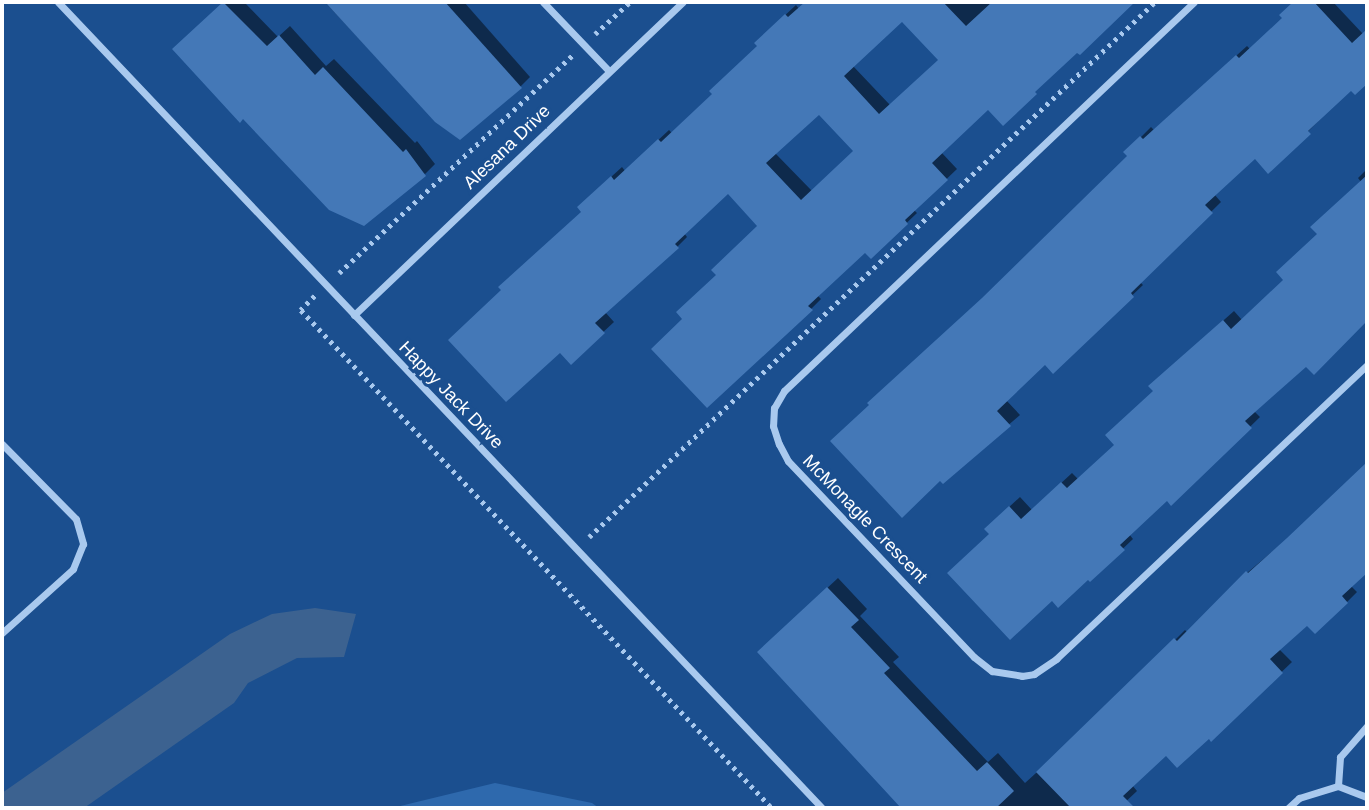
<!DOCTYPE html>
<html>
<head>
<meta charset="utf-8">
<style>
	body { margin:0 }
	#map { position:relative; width:1369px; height:810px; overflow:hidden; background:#1b4f8f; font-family:Arial,sans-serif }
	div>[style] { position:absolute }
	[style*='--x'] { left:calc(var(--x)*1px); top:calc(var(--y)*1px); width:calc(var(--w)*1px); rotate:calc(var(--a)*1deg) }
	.green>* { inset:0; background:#2e69ad }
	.water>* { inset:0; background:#3c6290 }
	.shadow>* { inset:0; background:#0007 }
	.building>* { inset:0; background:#4478b7 }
	.path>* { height:4.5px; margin-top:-2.25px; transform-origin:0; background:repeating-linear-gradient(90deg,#a9c9ee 0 3.5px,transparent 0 8.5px) }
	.minor>* { height:7px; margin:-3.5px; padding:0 3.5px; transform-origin:3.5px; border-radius:3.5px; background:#a9c9ee }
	span { translate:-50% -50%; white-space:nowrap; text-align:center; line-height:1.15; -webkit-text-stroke:6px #1b4f8f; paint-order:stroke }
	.street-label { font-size:18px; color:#fff }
	.frame { position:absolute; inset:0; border:4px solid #fff; pointer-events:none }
</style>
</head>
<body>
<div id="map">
	<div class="green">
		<div style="clip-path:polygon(495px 783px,592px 803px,599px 808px,392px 808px)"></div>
	</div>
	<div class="water">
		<div style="clip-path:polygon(315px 608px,356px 614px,344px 657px,297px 658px,248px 683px,234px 703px,84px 808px,2px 808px,2px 793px,230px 634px,272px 614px)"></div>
	</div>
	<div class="shadow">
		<div style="clip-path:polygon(225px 2px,244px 2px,278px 37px,290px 26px,326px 66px,334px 59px,415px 143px,417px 141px,435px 164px,425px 174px,184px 39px)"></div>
		<div style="clip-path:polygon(325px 2px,464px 2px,530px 77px,520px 87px,436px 121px)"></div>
		<div style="clip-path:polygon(evenodd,807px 2px,1133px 2px,1077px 50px,988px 108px,941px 152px,957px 169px,914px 210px,917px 213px,871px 257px,865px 250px,817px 295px,821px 299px,811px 309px,684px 319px,759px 226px,728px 192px,684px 233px,687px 237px,677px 247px,605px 312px,614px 322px,571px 362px,583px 211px,589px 197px,622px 167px,625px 171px,669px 130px,672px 133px,714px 94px,759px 46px,766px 33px,796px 5px,799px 9px,807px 2px,903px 19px,940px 59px,890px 105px,853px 66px,903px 19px,807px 2px,819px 112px,855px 151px,812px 191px,775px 153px,819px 112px)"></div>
		<div style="clip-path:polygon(1295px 2px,1333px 2px,1363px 34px,1367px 30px,1367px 81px,1355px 93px,1351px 88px,1268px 172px,1255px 157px,1214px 194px,1221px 202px,1140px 282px,1143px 285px,1053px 371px,1045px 363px,1006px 400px,1020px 415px,943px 481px,995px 289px,1130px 156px,1136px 142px,1151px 127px,1154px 130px,1247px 46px,1250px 49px,1284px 17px,1282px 15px)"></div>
		<div style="clip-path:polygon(1367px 169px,1367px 319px,1314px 372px,1306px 365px,1254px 411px,1260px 417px,1171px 504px,1167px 499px,1129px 534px,1133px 539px,1090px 580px,991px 534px,996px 519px,1020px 497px,1032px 510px,1072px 473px,1078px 479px,1116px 445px,1155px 390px,1161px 376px,1234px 311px,1242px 320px,1286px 280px,1361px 182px,1358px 178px)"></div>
		<div style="clip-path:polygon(1367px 464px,1367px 570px,1351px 586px,1357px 592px,1347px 602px,1307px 623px,1279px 649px,1292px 662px,1211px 739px,1209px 736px,1166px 753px,1132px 785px,1137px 791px,1119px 808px,905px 808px,878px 782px,769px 642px,838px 578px,867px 609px,860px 616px,899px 657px,893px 662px,988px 762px,998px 753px,1025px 783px,1099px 716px,1185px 630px,1188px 633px,1234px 584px,1300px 528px)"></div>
	</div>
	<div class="building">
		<div style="clip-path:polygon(223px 2px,267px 46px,279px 35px,315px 75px,323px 67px,403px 152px,406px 149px,426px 176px,364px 226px,329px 210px,243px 119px,240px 123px,172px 49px)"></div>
		<div style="clip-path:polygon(325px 2px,445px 2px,522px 88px,460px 140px,435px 122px)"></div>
		<div style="clip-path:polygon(evenodd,805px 2px,943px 2px,966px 26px,992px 2px,1135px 2px,1080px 55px,1077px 53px,1035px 92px,1037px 94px,1003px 126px,988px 110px,932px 163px,948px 180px,905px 220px,908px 224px,871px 259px,865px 253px,808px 306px,813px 310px,707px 408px,651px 349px,682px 319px,676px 312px,716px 275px,711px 270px,757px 226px,728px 194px,675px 244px,679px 248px,595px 323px,605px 333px,571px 365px,560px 353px,506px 402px,448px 340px,501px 290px,498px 287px,581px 212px,577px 207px,611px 176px,614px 180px,658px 139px,661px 142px,712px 94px,709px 91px,757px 46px,754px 43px,785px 14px,788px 17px,805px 2px,902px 22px,938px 60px,879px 114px,844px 76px,902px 22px,805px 2px,819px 115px,853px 151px,801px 200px,766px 163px,819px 115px)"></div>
		<div style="clip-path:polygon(1293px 2px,1314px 2px,1352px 43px,1367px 29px,1367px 84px,1355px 95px,1351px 91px,1308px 131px,1311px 134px,1268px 174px,1255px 159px,1205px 205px,1213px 213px,1131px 293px,1134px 297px,1053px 374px,1045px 365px,997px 411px,1011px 426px,943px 484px,940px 481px,902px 518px,830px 441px,869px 405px,867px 403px,982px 298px,1127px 156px,1123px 152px,1140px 136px,1143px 139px,1236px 55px,1239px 58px,1282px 18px,1279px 15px)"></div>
		<div style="clip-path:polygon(1367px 175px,1367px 321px,1314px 375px,1306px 367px,1245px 421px,1252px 428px,1171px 506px,1167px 501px,1120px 545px,1125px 550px,1090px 582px,1088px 580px,1058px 608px,1052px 601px,1010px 640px,947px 573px,989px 534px,984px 529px,1009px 506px,1021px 519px,1061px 482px,1067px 488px,1114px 445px,1105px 435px,1153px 391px,1148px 386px,1223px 320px,1231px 329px,1283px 280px,1276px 272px,1317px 234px,1310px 227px)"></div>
		<div style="clip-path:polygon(1367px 462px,1367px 573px,1342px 596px,1348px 603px,1315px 634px,1307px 626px,1270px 659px,1283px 673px,1211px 742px,1209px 739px,1177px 768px,1166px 756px,1123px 796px,1135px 808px,1071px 808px,1036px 772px,1174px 638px,1177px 641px,1246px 571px,1248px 573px,1287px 538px)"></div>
		<div style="clip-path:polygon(827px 587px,859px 620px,851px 627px,890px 668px,884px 673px,977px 771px,987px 762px,1014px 791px,996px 808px,901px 808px,757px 652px)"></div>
	</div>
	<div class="path">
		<div style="--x:595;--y:34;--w:47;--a:-42.4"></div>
		<div style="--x:339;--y:273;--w:320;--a:-43"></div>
		<div style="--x:315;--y:296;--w:20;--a:135"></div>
		<div style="--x:301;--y:310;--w:685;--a:46.6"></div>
		<div style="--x:589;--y:537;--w:779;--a:-43.39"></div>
	</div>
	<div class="minor">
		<div style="--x:58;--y:2;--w:1111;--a:46.53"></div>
		<div style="--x:543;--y:2;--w:95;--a:46.3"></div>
		<div style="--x:1194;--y:2;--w:565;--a:136.51"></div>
		<div style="--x:784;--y:391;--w:20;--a:120"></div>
		<div style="--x:774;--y:408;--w:18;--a:93"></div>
		<div style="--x:773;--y:426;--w:19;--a:72"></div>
		<div style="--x:779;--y:444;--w:19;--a:62"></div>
		<div style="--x:788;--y:461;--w:270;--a:46.5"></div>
		<div style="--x:974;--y:657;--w:23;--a:38"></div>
		<div style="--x:992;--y:671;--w:30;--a:9"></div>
		<div style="--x:1022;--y:676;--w:12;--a:-9"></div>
		<div style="--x:1034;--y:674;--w:27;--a:-34"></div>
		<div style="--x:1056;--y:659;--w:428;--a:-43.4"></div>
		<div style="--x:354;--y:315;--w:454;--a:-43.6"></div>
		<div style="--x:2;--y:444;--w:105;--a:45.4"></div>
		<div style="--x:76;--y:519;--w:26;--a:74"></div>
		<div style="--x:83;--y:544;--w:27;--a:112"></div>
		<div style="--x:73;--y:569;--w:96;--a:138"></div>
		<div style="--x:1338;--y:786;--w:29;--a:-86"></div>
		<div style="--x:1340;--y:757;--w:41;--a:-48.9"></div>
		<div style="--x:1288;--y:808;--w:15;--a:-42"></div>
		<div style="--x:1299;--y:798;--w:41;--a:-17.1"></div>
		<div style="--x:1338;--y:786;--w:31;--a:21"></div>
	</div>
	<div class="street-label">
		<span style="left:507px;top:147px;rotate:-44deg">Alesana Drive</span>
		<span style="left:451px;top:395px;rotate:46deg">Happy Jack Drive</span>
		<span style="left:865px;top:519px;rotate:46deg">McMonagle Crescent</span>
	</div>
	<div class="frame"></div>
</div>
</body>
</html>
